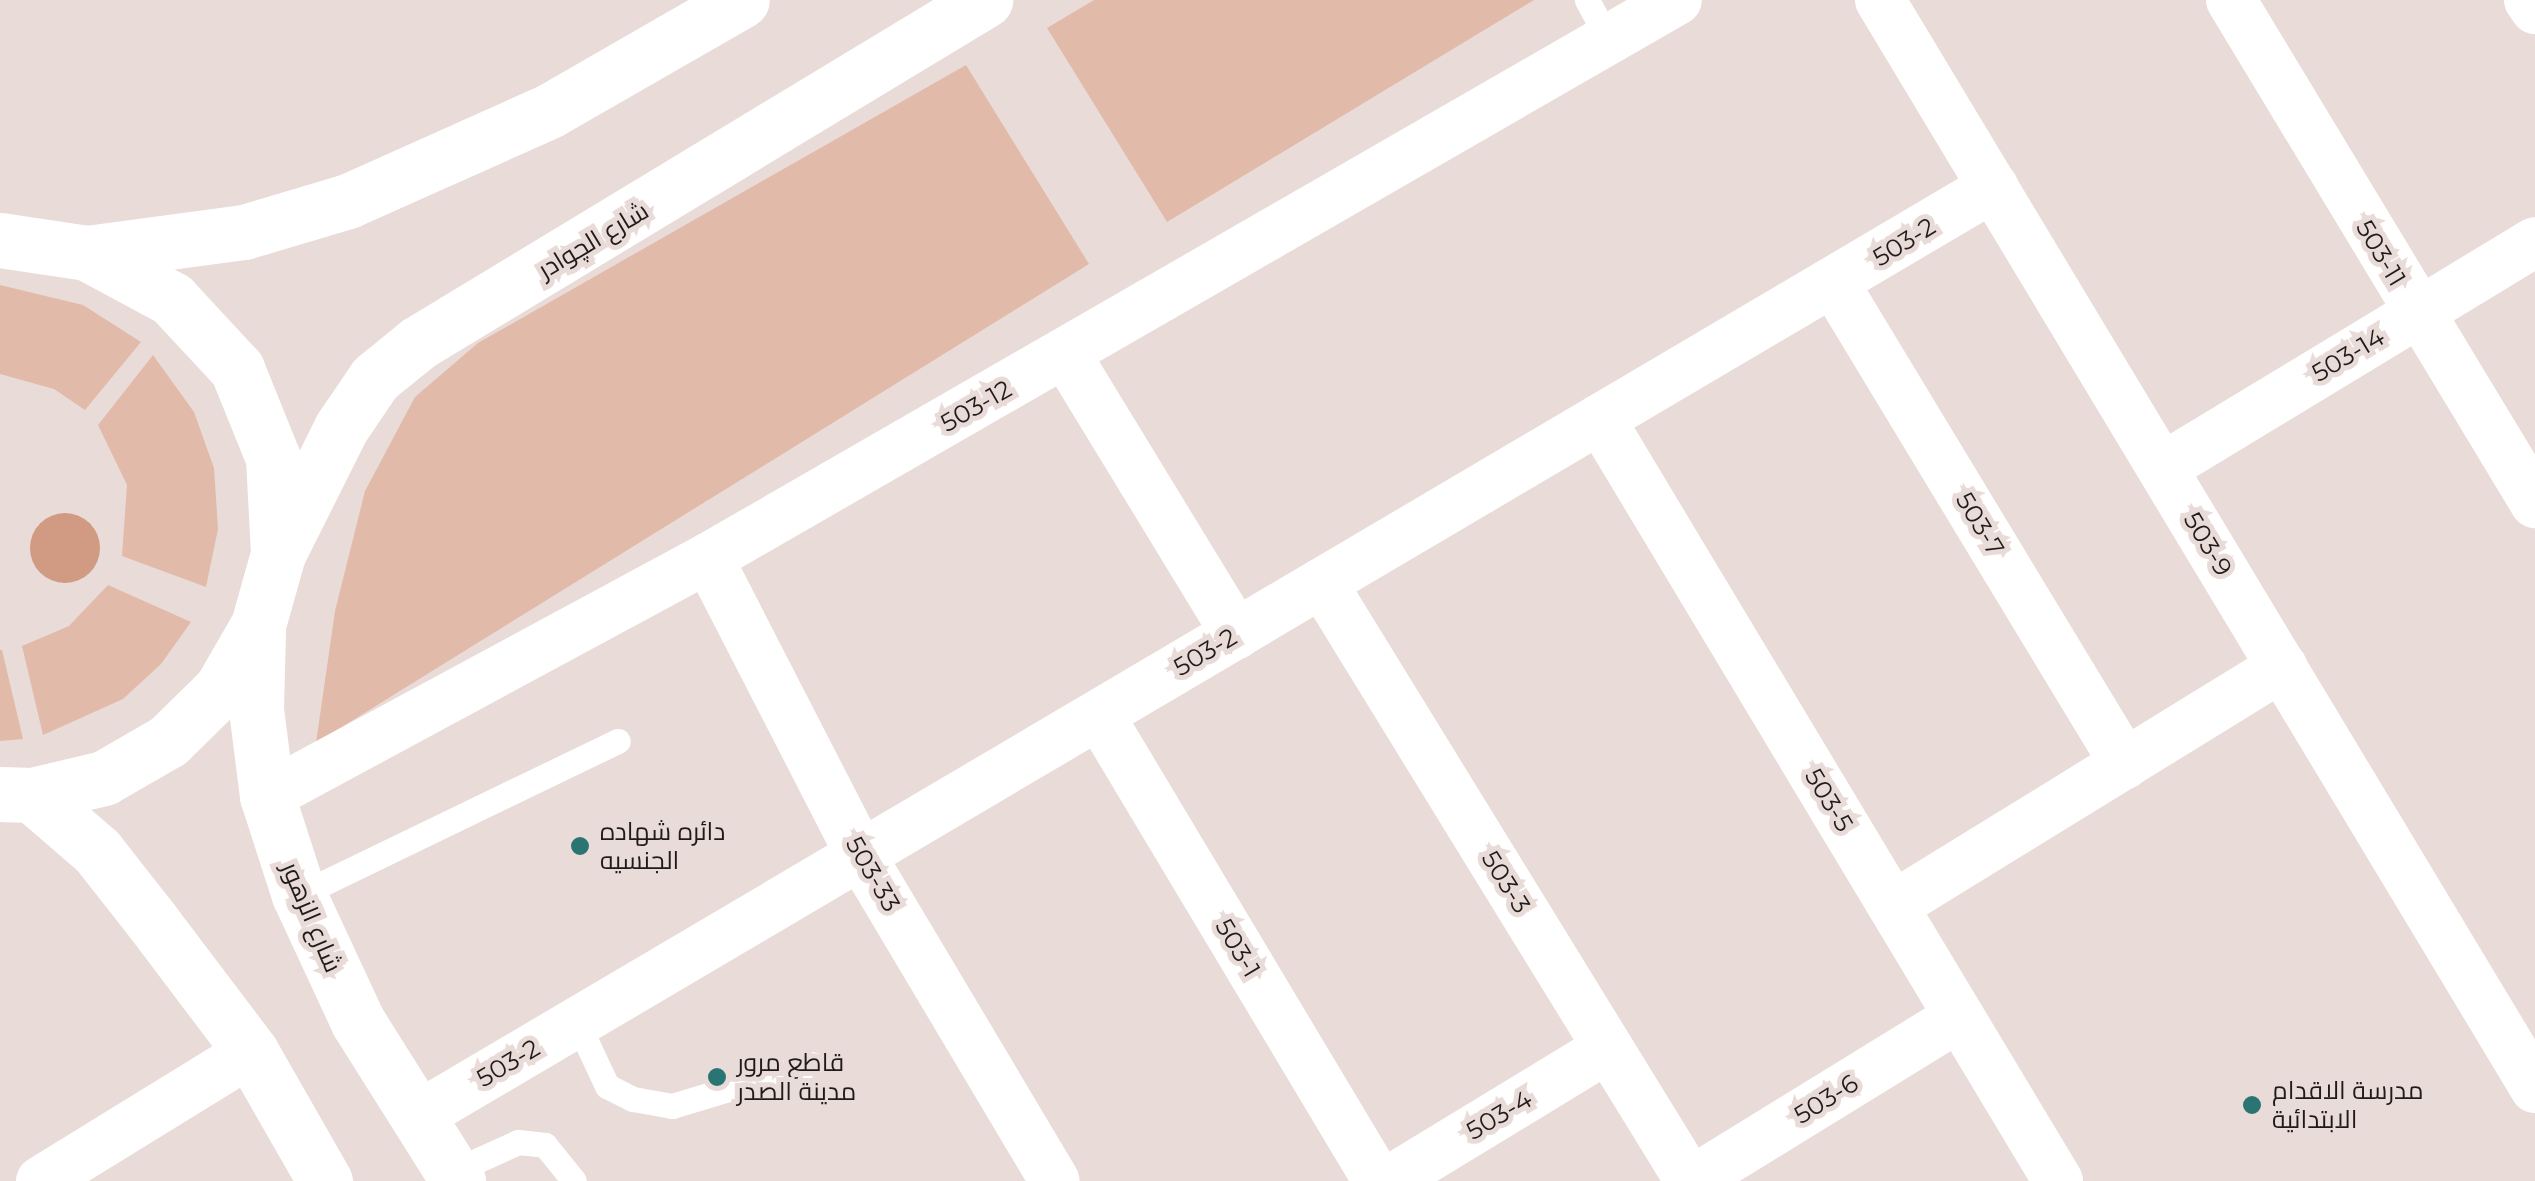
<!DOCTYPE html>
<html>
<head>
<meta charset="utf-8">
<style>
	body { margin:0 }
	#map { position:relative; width:2535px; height:1181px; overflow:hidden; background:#e9dcd8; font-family:Montserrat,Cairo,sans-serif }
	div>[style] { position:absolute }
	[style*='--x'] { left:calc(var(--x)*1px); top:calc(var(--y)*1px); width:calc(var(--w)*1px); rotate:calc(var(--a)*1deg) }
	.green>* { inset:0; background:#e2baa9 }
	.water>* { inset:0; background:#d19a83 }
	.round { border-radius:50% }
	.service>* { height:25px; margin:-12.5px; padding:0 12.5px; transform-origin:12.5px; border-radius:12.5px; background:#fff }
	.minor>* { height:50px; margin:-25px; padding:0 25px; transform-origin:25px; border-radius:25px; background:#fff }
	.primary>* { height:55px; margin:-27.5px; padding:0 27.5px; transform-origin:27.5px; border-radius:27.5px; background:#fff }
	.dots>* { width:28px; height:28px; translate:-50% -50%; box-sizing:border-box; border:5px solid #e9dcd8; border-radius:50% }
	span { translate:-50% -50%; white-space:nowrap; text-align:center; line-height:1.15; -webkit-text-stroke:10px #e9dcd8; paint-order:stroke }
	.street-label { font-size:25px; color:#201b1a }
	.poi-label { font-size:25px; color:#201b1a }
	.left { translate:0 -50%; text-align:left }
</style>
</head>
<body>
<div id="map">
	<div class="green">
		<div style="clip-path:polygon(1094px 0,1534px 0,1167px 222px,1047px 28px)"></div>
		<div style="clip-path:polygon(966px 65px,1089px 264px,316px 743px,335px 611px,365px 491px,415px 397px,478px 343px)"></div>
		<div style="clip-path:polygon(0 285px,83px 305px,141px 342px,85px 410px,54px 389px,0 374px)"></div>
		<div style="clip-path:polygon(153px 355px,194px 412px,214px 468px,218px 529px,206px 587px,122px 556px,127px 485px,98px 425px)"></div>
		<div style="clip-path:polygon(108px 585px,191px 622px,161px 664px,123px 699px,43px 735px,22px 646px,69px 626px)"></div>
		<div style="clip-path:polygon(0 650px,2px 650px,23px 739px,0 741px)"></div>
	</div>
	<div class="water">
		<div class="round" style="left:30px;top:513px;width:70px;height:70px"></div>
	</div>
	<div class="service">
		<div style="--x:1587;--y:0;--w:44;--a:61.7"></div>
		<div style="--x:299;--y:895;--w:354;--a:-25.8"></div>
		<div style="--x:577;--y:1022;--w:71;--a:64.9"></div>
		<div style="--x:607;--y:1086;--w:29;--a:27"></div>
		<div style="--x:633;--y:1099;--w:40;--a:10"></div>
		<div style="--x:672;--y:1106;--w:146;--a:-16.7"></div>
		<div style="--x:452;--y:1172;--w:72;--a:-24.4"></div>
		<div style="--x:518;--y:1142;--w:27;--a:6"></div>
		<div style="--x:545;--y:1145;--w:46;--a:51.1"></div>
	</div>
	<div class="minor">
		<div style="--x:1880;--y:0;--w:1270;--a:58.95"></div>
		<div style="--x:2231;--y:0;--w:588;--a:58.85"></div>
		<div style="--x:2529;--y:0;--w:11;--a:56"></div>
		<div style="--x:1835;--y:285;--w:560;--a:58.81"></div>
		<div style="--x:1066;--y:355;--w:327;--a:58.6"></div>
		<div style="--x:1600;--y:419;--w:889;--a:58.99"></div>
		<div style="--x:2162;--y:468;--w:436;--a:-31.2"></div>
		<div style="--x:708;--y:558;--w:335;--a:62.8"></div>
		<div style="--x:861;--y:856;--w:378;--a:59.2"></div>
		<div style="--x:1322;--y:583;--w:702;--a:58.39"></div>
		<div style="--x:1099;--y:715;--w:543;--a:59.09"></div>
		<div style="--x:267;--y:796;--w:501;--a:-28.35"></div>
		<div style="--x:708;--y:558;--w:1118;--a:-29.94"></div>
		<div style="--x:1893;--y:906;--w:457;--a:-31.6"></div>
		<div style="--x:418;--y:1116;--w:1829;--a:-30.53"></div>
		<div style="--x:41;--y:1181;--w:246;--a:-31.6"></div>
		<div style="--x:1389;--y:1181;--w:256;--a:-31.3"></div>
		<div style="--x:1692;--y:1181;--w:313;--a:-31.6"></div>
	</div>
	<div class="primary">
		<div style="--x:0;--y:240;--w:88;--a:8.5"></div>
		<div style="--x:87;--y:253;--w:97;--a:28.4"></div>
		<div style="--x:172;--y:299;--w:96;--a:47.1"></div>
		<div style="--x:237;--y:369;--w:96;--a:68"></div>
		<div style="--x:273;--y:458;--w:96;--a:87"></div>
		<div style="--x:278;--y:554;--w:74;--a:105.7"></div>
		<div style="--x:258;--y:625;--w:74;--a:120"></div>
		<div style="--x:221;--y:689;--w:74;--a:135.5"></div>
		<div style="--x:168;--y:741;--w:74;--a:150"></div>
		<div style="--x:104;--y:778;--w:74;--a:166.7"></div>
		<div style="--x:32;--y:795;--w:32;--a:-178"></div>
		<div style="--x:87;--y:253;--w:158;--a:-7.6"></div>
		<div style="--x:244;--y:232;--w:109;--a:-16.6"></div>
		<div style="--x:348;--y:201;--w:222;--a:-24.1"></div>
		<div style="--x:551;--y:110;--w:220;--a:-29.9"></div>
		<div style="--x:278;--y:554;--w:141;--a:-63.4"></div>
		<div style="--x:341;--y:428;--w:60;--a:-55.8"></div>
		<div style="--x:375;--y:378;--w:55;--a:-39.1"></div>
		<div style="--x:418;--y:343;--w:663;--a:-31.17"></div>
		<div style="--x:258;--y:631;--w:78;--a:91.5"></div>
		<div style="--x:256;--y:709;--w:88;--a:82.8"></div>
		<div style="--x:267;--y:796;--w:104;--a:72.1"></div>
		<div style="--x:299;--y:895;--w:140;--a:65.1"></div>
		<div style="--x:358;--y:1022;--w:188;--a:57.8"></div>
		<div style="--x:32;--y:795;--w:86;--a:40.7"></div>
		<div style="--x:97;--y:851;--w:89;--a:51.8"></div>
		<div style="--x:152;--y:921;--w:164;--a:52.9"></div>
		<div style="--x:251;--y:1052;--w:149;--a:60.2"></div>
	</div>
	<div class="dots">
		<div style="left:580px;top:846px;background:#2a7473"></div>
		<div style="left:717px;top:1077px;background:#2a7473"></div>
		<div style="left:2252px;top:1105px;background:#2a7473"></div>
	</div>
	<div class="street-label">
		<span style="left:593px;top:240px;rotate:-31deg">شارع الچوادر</span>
		<span style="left:1904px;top:242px;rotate:-32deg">503-2</span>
		<span style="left:2381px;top:253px;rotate:59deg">503-11</span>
		<span style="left:2348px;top:355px;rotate:-31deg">503-14</span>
		<span style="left:976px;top:406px;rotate:-30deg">503-12</span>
		<span style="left:1980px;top:524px;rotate:59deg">503-7</span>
		<span style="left:2208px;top:544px;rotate:59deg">503-9</span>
		<span style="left:1205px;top:652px;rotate:-31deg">503-2</span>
		<span style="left:1829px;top:800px;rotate:59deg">503-5</span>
		<span style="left:873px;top:874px;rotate:60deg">503-33</span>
		<span style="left:1506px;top:882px;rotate:58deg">503-3</span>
		<span style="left:312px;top:917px;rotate:67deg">شارع الزهور</span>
		<span style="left:1238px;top:948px;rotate:59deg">503-1</span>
		<span style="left:508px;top:1063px;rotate:-31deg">503-2</span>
		<span style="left:1826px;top:1099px;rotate:-32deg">503-6</span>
		<span style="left:1499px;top:1115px;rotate:-31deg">503-4</span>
	</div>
	<div class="poi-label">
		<span class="left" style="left:600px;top:846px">دائره شهاده<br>الجنسيه</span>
		<span class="left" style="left:737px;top:1077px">قاطع مرور<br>مدينة الصدر</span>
		<span class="left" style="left:2272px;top:1105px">مدرسة الاقدام<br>الابتدائية</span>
	</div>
</div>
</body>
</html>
